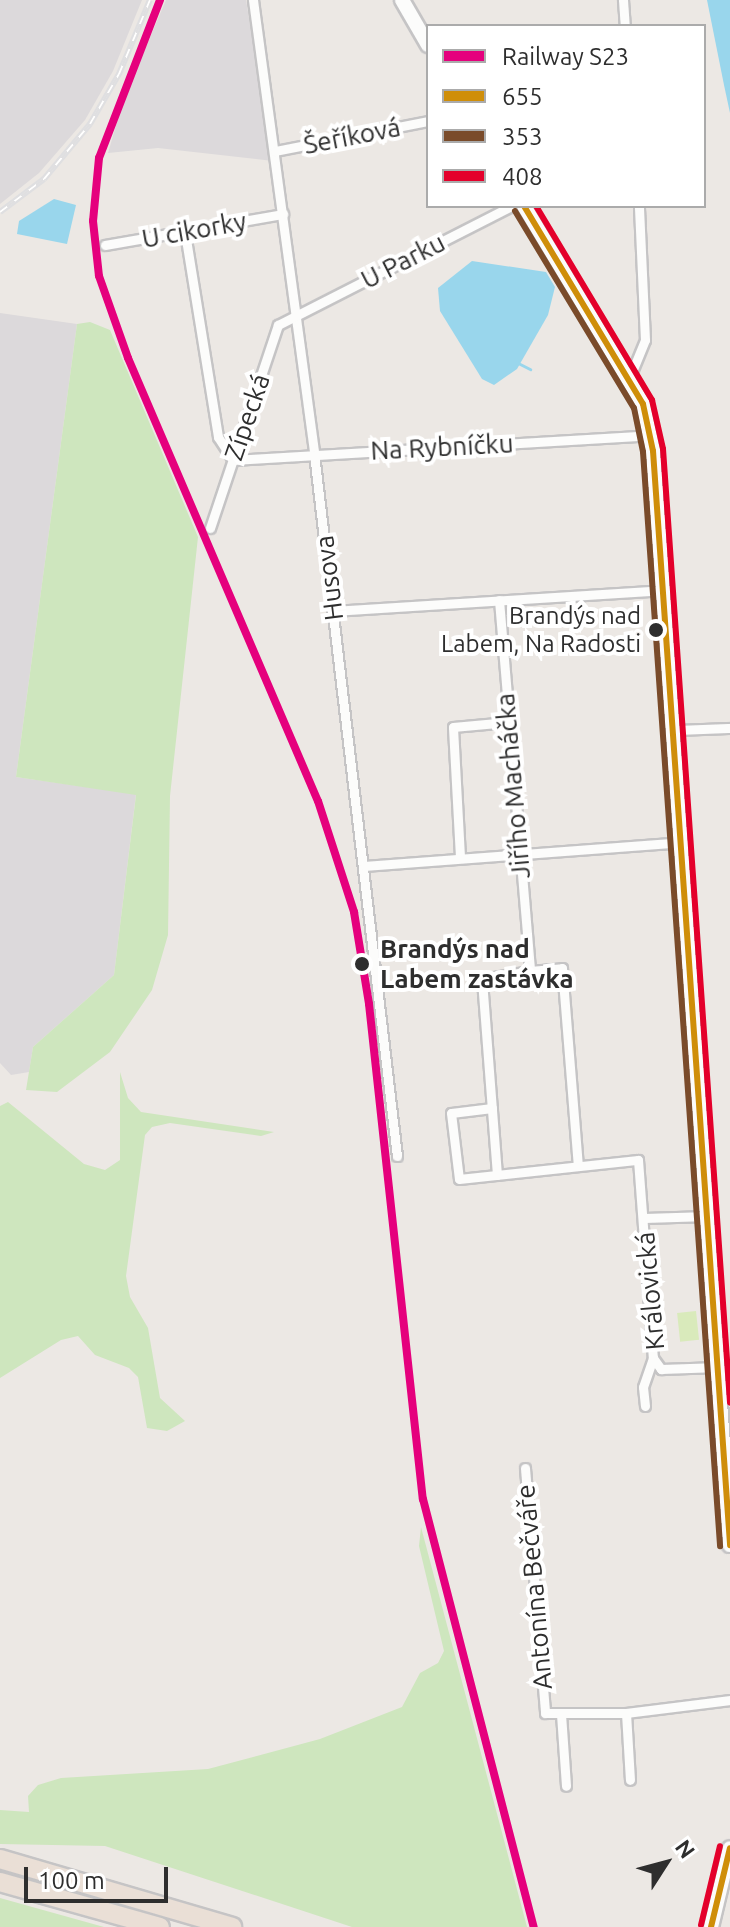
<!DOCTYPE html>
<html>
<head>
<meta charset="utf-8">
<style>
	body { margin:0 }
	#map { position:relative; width:730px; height:1927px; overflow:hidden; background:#ece8e4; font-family:Ubuntu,sans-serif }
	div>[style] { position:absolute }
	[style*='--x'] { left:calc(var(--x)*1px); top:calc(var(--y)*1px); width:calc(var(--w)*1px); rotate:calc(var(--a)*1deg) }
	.industrial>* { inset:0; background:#dcd9db }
	.green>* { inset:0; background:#cee6be }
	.pitch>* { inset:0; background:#d9eabb; transform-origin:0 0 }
	.water>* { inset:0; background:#99d6ec }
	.stream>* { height:3px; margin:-1.5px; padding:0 1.5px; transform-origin:1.5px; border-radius:1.5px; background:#99d6ec }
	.roads { filter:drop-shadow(2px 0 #c5c4c5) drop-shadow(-2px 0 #c5c4c5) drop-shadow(0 2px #c5c4c5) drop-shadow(0 -2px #c5c4c5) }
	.minor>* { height:9px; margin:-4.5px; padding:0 4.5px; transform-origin:4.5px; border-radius:4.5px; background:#fcfcfb }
	.secondary>* { height:14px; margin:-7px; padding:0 7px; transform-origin:7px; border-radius:7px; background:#fcfcfb }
	.motorway>* { height:18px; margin:-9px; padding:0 9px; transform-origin:9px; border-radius:9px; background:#eadfd6 }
	.rail>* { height:6px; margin-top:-3px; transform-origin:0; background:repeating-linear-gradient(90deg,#fff 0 9px,#dfdfe1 0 18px); box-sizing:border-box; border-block:2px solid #dfdfe1 }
	.bus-1>* { height:6px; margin:-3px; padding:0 3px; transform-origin:3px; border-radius:3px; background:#cf8e09 }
	.bus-2>* { height:6px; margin:-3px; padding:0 3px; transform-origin:3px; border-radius:3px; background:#7a4b2a }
	.bus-3>* { height:6px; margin:-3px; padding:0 3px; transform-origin:3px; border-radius:3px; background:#e4002b }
	.rail-1>* { height:8px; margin:-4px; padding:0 4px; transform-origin:4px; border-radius:4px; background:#e5007d }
	.dots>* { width:22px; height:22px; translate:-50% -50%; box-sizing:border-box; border:4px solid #fff; border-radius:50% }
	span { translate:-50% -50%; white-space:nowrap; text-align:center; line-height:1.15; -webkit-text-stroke:8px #fff; paint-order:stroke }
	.bus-label { font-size:24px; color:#2e2e2e }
	.right { translate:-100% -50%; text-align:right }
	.street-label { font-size:26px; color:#2e2e2e }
	.stop-label { font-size:26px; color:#2e2e2e; font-weight:700 }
	.left { translate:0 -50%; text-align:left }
	.legend { position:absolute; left:426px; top:24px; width:280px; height:184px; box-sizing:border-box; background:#fff; border:2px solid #ababab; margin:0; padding:10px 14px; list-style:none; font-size:24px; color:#2e2e2e }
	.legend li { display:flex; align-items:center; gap:16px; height:40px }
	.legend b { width:40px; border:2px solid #ababab }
	.north { position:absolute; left:626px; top:1823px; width:80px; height:80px; -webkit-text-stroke:6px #fff; paint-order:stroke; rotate:54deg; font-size:22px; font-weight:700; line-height:32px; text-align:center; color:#2e2e2e }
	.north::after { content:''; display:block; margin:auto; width:28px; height:36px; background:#2e2e2e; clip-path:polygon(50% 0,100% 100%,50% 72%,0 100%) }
	.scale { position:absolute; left:24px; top:1867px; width:144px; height:36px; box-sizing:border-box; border:4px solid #2e2e2e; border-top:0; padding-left:10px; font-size:24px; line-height:28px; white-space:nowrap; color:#2e2e2e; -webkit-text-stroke:6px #fff; paint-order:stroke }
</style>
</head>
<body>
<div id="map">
	<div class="industrial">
		<div style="clip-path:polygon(0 0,142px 0,113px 71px,85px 120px,39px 173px,0 204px)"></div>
		<div style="clip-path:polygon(166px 0,246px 0,273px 161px,158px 148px,108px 153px,124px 98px)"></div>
		<div style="clip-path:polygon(0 313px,77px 324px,16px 777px,136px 794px,114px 975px,33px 1047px,29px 1072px,11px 1075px,0 1063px)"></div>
	</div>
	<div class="green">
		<div style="clip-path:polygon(90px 322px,110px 330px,198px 537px,170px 796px,168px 935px,152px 990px,110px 1052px,57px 1092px,26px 1090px,33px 1047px,114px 975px,136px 795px,16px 777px,77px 324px)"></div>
		<div style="clip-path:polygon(120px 1072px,128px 1098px,141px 1112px,274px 1132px,261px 1136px,170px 1123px,152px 1127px,145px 1135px,126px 1276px,130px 1297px,148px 1328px,160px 1398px,185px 1421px,167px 1431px,147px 1428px,138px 1377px,129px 1368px,95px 1355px,78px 1336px,61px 1340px,0 1378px,0 1106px,8px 1102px,84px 1164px,105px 1170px,120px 1160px)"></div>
		<div style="clip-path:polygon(421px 1527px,527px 1927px,352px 1927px,105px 1846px,0 1844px,0 1810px,29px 1812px,28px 1796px,38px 1785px,61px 1778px,208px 1769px,320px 1739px,402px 1707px,420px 1673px,438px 1663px,444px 1651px,419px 1546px)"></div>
		<div style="clip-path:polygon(0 1898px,104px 1927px,0 1927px)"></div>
	</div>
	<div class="pitch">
		<div style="left:696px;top:1311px;width:29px;height:19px;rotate:84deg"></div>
	</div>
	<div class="water">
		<div style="clip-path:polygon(707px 0,730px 0,730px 113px,724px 85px)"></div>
		<div style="clip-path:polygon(54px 199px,76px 205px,67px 244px,17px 234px,19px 221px)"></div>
		<div style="clip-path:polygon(472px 261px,546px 272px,555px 287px,548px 315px,517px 369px,494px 385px,482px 379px,440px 311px,438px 288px)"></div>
	</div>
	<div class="stream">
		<div style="--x:516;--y:362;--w:16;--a:27"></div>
	</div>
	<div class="roads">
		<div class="minor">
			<div style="--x:253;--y:0;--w:458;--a:82.3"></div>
			<div style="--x:314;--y:454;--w:707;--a:83.26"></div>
			<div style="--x:623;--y:0;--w:26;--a:86"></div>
			<div style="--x:275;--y:151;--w:156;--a:-11.1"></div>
			<div style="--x:185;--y:233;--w:207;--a:80.8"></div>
			<div style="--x:218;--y:437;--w:27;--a:57"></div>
			<div style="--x:233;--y:460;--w:418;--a:-3.4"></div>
			<div style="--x:105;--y:245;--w:181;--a:-9.9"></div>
			<div style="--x:629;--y:379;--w:42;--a:-67.7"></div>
			<div style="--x:645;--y:340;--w:134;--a:-92.6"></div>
			<div style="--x:210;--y:528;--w:214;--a:-71.5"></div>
			<div style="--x:278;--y:325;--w:263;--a:-27"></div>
			<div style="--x:499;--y:600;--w:372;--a:85.2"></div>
			<div style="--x:333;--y:611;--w:333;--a:-3.6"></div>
			<div style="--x:675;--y:730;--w:55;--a:-2.1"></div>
			<div style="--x:460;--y:857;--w:130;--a:-93.1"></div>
			<div style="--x:453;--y:727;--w:55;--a:-5.2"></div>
			<div style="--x:365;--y:866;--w:319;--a:-4.3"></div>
			<div style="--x:492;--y:1108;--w:41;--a:173"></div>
			<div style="--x:451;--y:1113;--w:66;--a:83.1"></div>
			<div style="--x:459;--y:1179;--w:180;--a:-6.1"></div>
			<div style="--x:638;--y:1160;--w:199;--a:85.7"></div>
			<div style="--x:653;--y:1358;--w:14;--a:54"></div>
			<div style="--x:661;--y:1369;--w:58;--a:-2"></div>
			<div style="--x:497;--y:1175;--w:197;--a:-94.4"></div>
			<div style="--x:482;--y:979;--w:49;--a:-9.5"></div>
			<div style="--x:530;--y:971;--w:32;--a:-5"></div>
			<div style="--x:562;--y:968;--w:198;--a:85.4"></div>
			<div style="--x:644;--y:1218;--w:64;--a:-1.8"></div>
			<div style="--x:645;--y:1406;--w:19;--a:-96"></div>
			<div style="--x:643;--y:1387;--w:31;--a:-71"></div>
			<div style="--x:525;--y:1468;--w:246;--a:85.3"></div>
			<div style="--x:545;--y:1713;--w:81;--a:0"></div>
			<div style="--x:626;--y:1713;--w:105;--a:-7.1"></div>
			<div style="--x:626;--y:1713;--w:67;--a:86.6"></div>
			<div style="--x:561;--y:1714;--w:72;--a:86"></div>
		</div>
		<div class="secondary">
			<div style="--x:402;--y:0;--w:52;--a:60"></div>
			<div style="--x:524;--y:206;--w:231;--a:59"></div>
			<div style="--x:643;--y:404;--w:48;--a:78"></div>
			<div style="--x:653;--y:451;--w:1097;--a:85.97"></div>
			<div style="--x:711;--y:1927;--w:81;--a:-76.5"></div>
		</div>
		<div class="motorway">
			<div style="--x:0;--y:1859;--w:242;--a:16.3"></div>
			<div style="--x:0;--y:1882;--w:166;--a:15.7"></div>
		</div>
	</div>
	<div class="rail">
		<div style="--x:0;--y:212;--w:55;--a:-36.9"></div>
		<div style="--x:44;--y:179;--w:72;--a:-50.1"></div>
		<div style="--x:90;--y:124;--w:58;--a:-59.9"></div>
		<div style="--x:119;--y:74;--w:80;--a:-67.3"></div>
	</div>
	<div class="bus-1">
		<div style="--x:524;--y:206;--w:231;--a:59"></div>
		<div style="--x:643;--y:404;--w:48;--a:78"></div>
		<div style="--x:653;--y:451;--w:1097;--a:85.97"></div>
		<div style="--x:711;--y:1927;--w:81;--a:-76.5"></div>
	</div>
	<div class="bus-2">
		<div style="--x:515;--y:211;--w:230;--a:58.9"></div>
		<div style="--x:634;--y:408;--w:45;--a:78.4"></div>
		<div style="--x:643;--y:452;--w:1097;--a:85.97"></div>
	</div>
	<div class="bus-3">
		<div style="--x:536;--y:206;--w:226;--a:59.1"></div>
		<div style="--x:652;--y:400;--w:50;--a:77.3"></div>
		<div style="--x:663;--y:449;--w:956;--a:85.98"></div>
		<div style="--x:701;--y:1925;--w:81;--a:-76.5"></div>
	</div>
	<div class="rail-1">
		<div style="--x:160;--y:0;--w:169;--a:111.1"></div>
		<div style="--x:99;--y:158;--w:63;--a:95.4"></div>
		<div style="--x:93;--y:221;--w:55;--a:83.8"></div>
		<div style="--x:99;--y:276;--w:87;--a:70.5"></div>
		<div style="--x:128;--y:358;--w:482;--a:66.8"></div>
		<div style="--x:318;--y:801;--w:117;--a:72"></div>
		<div style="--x:354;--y:912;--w:93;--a:80.7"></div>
		<div style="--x:369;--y:1004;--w:498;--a:83.8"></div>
		<div style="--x:423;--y:1499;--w:442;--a:75.5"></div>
	</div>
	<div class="dots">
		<div style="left:656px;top:630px;background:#2e2e2e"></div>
		<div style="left:362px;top:964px;background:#2e2e2e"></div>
	</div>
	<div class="bus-label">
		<span class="right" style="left:641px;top:630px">Brandýs nad<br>Labem, Na Radosti</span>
	</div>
	<div class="street-label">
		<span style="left:352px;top:136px;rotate:-11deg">Šeříková</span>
		<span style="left:194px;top:230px;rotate:-10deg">U cikorky</span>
		<span style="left:403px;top:261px;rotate:-27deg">U Parku</span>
		<span style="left:247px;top:417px;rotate:-71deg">Zípecká</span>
		<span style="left:442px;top:447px;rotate:-3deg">Na Rybníčku</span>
		<span style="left:329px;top:578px;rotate:-97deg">Husova</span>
		<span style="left:513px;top:786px;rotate:-95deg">Jiřího Macháčka</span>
		<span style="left:650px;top:1291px;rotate:-95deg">Královická</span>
		<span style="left:534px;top:1587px;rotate:-95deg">Antonína Bečváře</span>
	</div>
	<div class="stop-label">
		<span class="left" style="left:380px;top:964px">Brandýs nad<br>Labem zastávka</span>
	</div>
	<ul class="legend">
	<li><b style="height:10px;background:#e5007d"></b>Railway S23</li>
	<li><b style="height:10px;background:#cf8e09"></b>655</li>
	<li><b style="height:10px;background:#7a4b2a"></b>353</li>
	<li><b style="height:10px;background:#e4002b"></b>408</li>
	</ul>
	<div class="north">N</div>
	<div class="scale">100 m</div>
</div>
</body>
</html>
